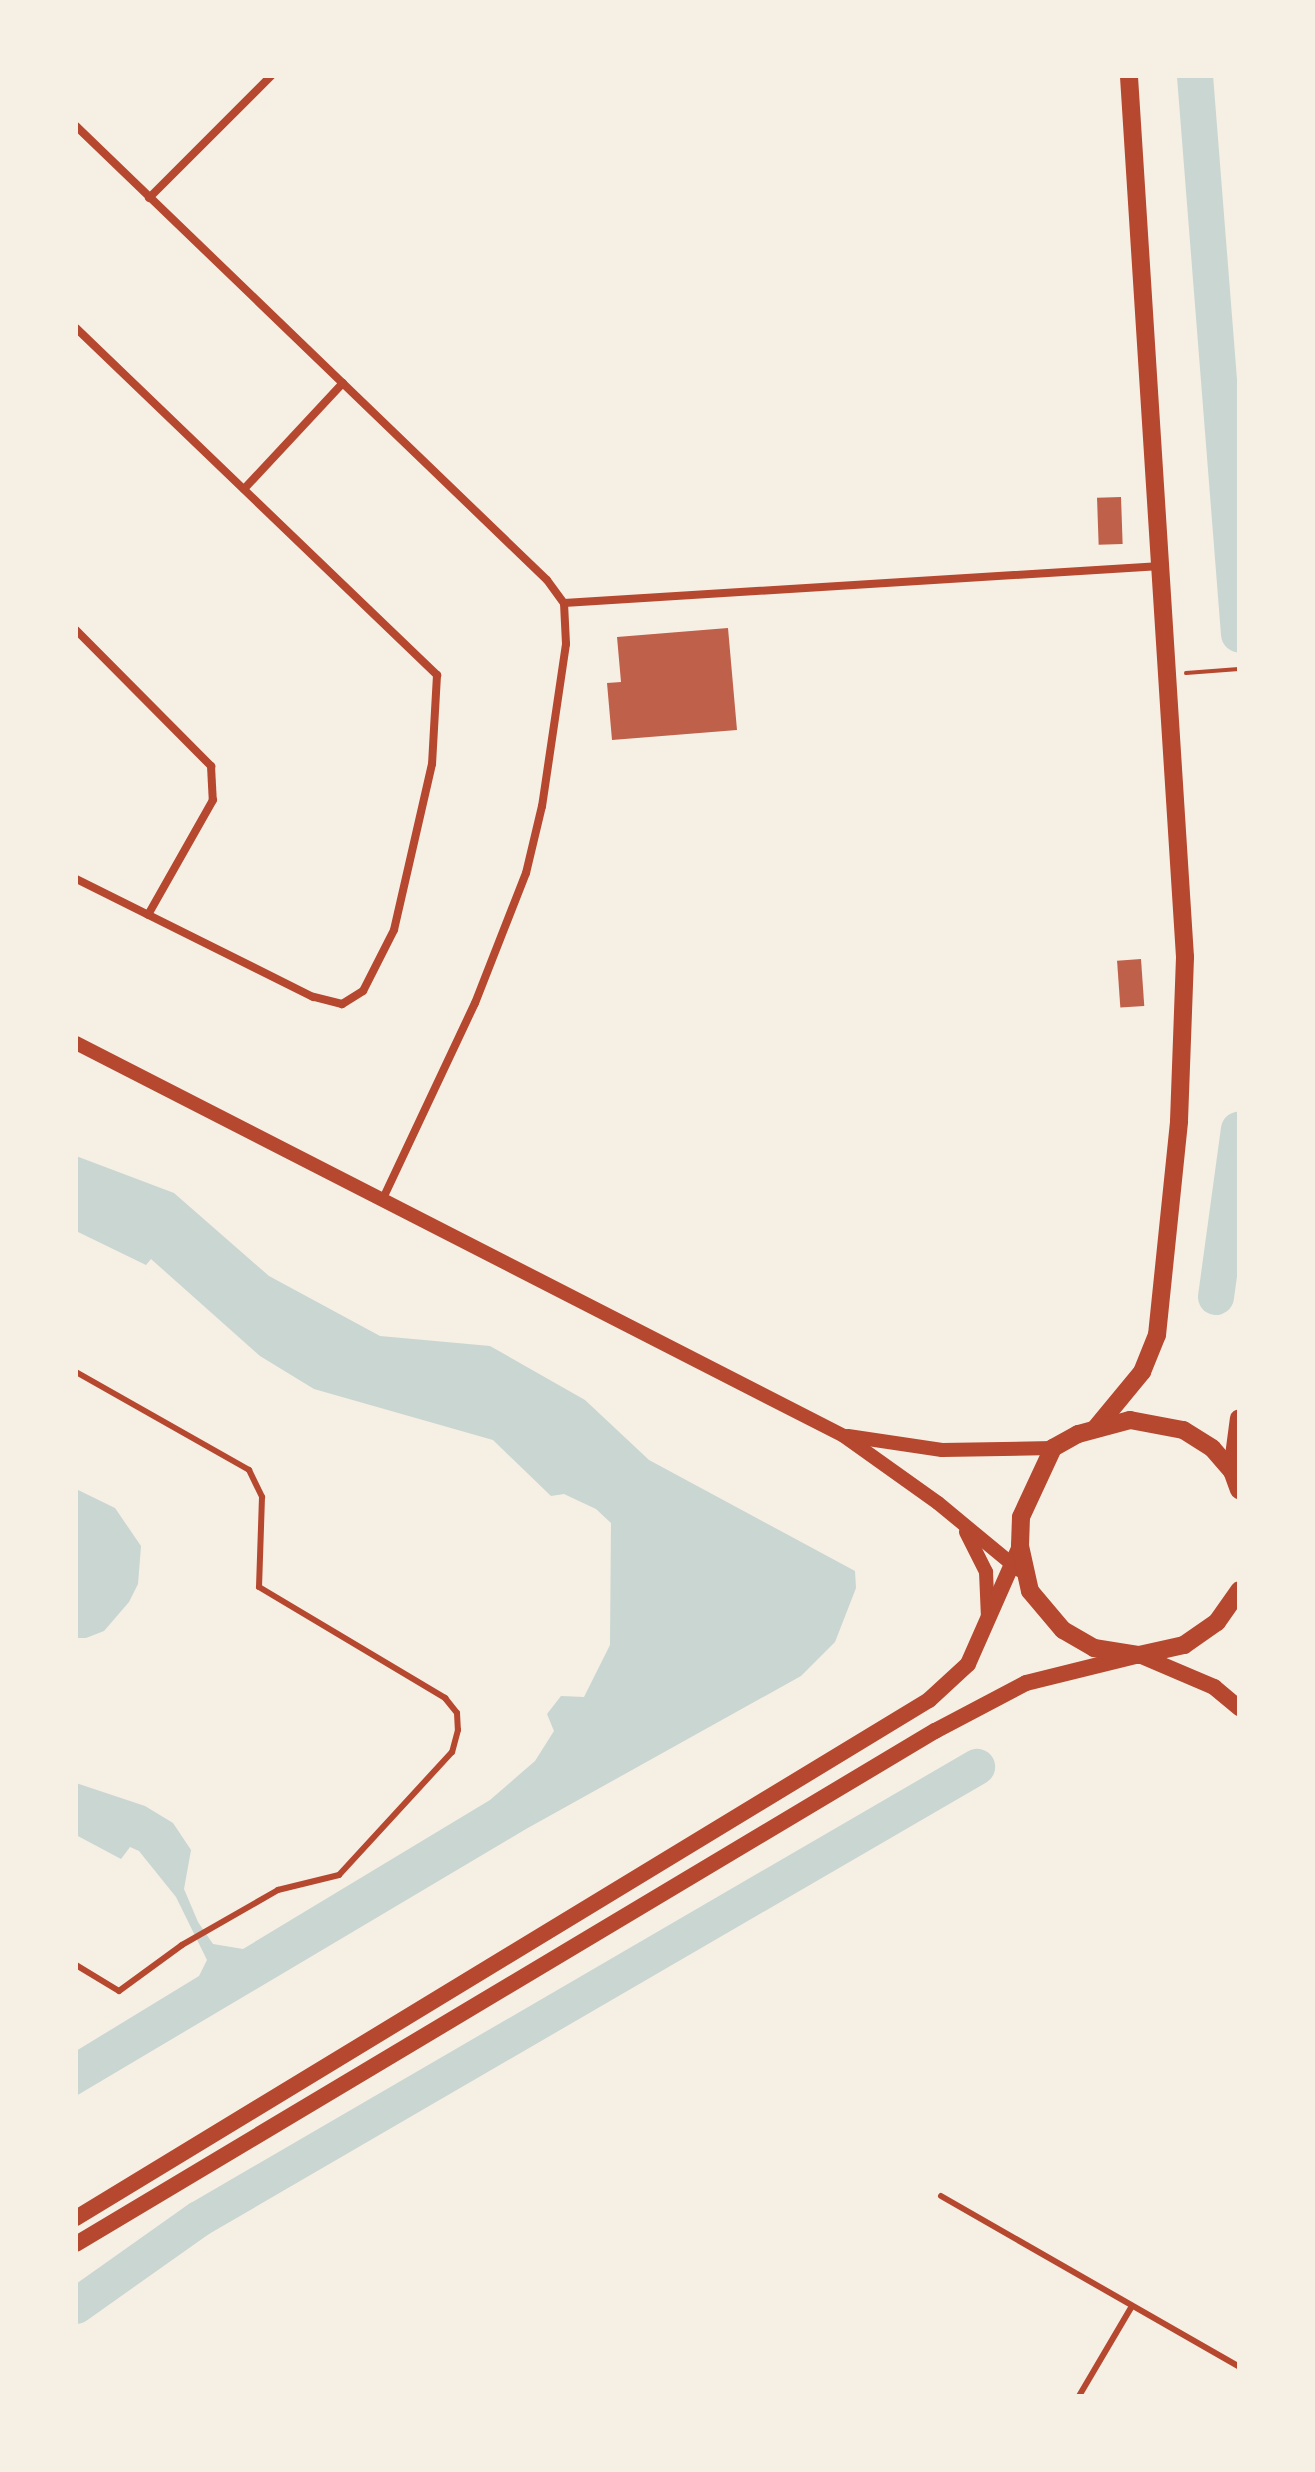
<!DOCTYPE html>
<html>
<head>
<meta charset="utf-8">
<style>
	body { margin:0 }
	#map { position:relative; width:1315px; height:2472px; overflow:hidden; background:#f6efe4; font-family:"Archivo Narrow",sans-serif }
	div>[style] { position:absolute }
	[style*='--x'] { left:calc(var(--x)*1px); top:calc(var(--y)*1px); width:calc(var(--w)*1px); rotate:calc(var(--a)*1deg) }
	.water>* { inset:0; background:#c9d6d2 }
	.river>* { height:36px; margin:-18px; padding:0 18px; transform-origin:18px; border-radius:18px; background:#c9d6d2 }
	.building>* { inset:0; background:#bf614a; transform-origin:0 0 }
	.path>* { height:4px; margin:-2px; padding:0 2px; transform-origin:2px; border-radius:2px; background:#b5482f }
	.service>* { height:6px; margin:-3px; padding:0 3px; transform-origin:3px; border-radius:3px; background:#b5482f }
	.minor>* { height:8px; margin:-4px; padding:0 4px; transform-origin:4px; border-radius:4px; background:#b5482f }
	.tertiary>* { height:14px; margin:-7px; padding:0 7px; transform-origin:7px; border-radius:7px; background:#b5482f }
	.secondary>* { height:16px; margin:-8px; padding:0 8px; transform-origin:8px; border-radius:8px; background:#b5482f }
	.primary>* { height:18px; margin:-9px; padding:0 9px; transform-origin:9px; border-radius:9px; background:#b5482f }
	span { translate:-50% -50%; white-space:nowrap; text-align:center; line-height:1.15; -webkit-text-stroke:8px #f6efe4; paint-order:stroke }
	.frame { position:absolute; inset:0; border:78px solid #f6efe4; pointer-events:none }
</style>
</head>
<body>
<div id="map">
	<div class="water">
		<div style="clip-path:polygon(76px 1156px,174px 1193px,269px 1276px,380px 1336px,490px 1346px,585px 1400px,649px 1460px,855px 1571px,856px 1588px,835px 1642px,801px 1676px,526px 1829px,76px 2096px,76px 2051px,199px 1976px,207px 1960px,176px 1897px,139px 1851px,130px 1847px,121px 1859px,76px 1835px,76px 1783px,145px 1806px,173px 1823px,191px 1850px,184px 1889px,198px 1922px,213px 1944px,243px 1949px,490px 1800px,535px 1761px,554px 1731px,547px 1714px,561px 1696px,584px 1697px,610px 1645px,611px 1523px,596px 1509px,564px 1494px,551px 1496px,493px 1440px,314px 1389px,260px 1356px,151px 1259px,146px 1265px,76px 1231px)"></div>
		<div style="clip-path:polygon(76px 1489px,115px 1508px,141px 1546px,138px 1584px,129px 1602px,104px 1631px,86px 1638px,76px 1638px)"></div>
	</div>
	<div class="river">
		<div style="--x:1195;--y:76;--w:560;--a:85.49"></div>
		<div style="--x:1216;--y:1297;--w:169;--a:-82.2"></div>
		<div style="--x:76;--y:2306;--w:151;--a:-35.3"></div>
		<div style="--x:199;--y:2219;--w:900;--a:-30.16"></div>
	</div>
	<div class="building">
		<div style="left:1121px;top:497px;width:47px;height:24px;rotate:88deg"></div>
		<div style="clip-path:polygon(728px 628px,737px 730px,612px 740px,607px 683px,621px 682px,617px 637px)"></div>
		<div style="left:1141px;top:959px;width:47px;height:24px;rotate:86deg"></div>
	</div>
	<div class="path">
		<div style="--x:1186;--y:673;--w:53;--a:-4.3"></div>
	</div>
	<div class="service">
		<div style="--x:76;--y:1372;--w:199;--a:29.5"></div>
		<div style="--x:249;--y:1470;--w:30;--a:64"></div>
		<div style="--x:262;--y:1497;--w:90;--a:91.9"></div>
		<div style="--x:259;--y:1587;--w:217;--a:30.8"></div>
		<div style="--x:445;--y:1698;--w:19;--a:51"></div>
		<div style="--x:457;--y:1713;--w:17;--a:87"></div>
		<div style="--x:458;--y:1730;--w:23;--a:105"></div>
		<div style="--x:452;--y:1752;--w:167;--a:132.6"></div>
		<div style="--x:339;--y:1875;--w:63;--a:166.2"></div>
		<div style="--x:278;--y:1890;--w:111;--a:150.2"></div>
		<div style="--x:182;--y:1945;--w:78;--a:143.9"></div>
		<div style="--x:119;--y:1991;--w:50;--a:-148.8"></div>
		<div style="--x:941;--y:2196;--w:344;--a:29.8"></div>
		<div style="--x:1079;--y:2396;--w:104;--a:-59.5"></div>
	</div>
	<div class="minor">
		<div style="--x:76;--y:126;--w:654;--a:43.95"></div>
		<div style="--x:547;--y:580;--w:29;--a:54"></div>
		<div style="--x:564;--y:603;--w:41;--a:87.2"></div>
		<div style="--x:566;--y:644;--w:164;--a:98.4"></div>
		<div style="--x:542;--y:806;--w:69;--a:103.4"></div>
		<div style="--x:526;--y:873;--w:140;--a:111.4"></div>
		<div style="--x:475;--y:1003;--w:219;--a:115.2"></div>
		<div style="--x:149;--y:198;--w:173;--a:-45"></div>
		<div style="--x:76;--y:328;--w:501;--a:43.87"></div>
		<div style="--x:437;--y:675;--w:89;--a:93.2"></div>
		<div style="--x:432;--y:764;--w:170;--a:102.9"></div>
		<div style="--x:394;--y:930;--w:68;--a:116.9"></div>
		<div style="--x:363;--y:991;--w:25;--a:148"></div>
		<div style="--x:342;--y:1004;--w:30;--a:-166"></div>
		<div style="--x:313;--y:997;--w:265;--a:-153.5"></div>
		<div style="--x:244;--y:489;--w:145;--a:-47"></div>
		<div style="--x:564;--y:603;--w:598;--a:-3.55"></div>
		<div style="--x:76;--y:630;--w:192;--a:45.2"></div>
		<div style="--x:211;--y:766;--w:34;--a:87"></div>
		<div style="--x:213;--y:800;--w:132;--a:119.5"></div>
	</div>
	<div class="tertiary">
		<div style="--x:76;--y:1043;--w:863;--a:27.1"></div>
		<div style="--x:844;--y:1436;--w:115;--a:35.5"></div>
		<div style="--x:938;--y:1503;--w:105;--a:39.6"></div>
		<div style="--x:848;--y:1436;--w:95;--a:8.5"></div>
		<div style="--x:942;--y:1450;--w:111;--a:-1"></div>
		<div style="--x:966;--y:1532;--w:45;--a:63.4"></div>
		<div style="--x:986;--y:1572;--w:46;--a:87.5"></div>
	</div>
	<div class="secondary">
		<div style="--x:76;--y:2218;--w:998;--a:-31.27"></div>
		<div style="--x:929;--y:1700;--w:53;--a:-42.7"></div>
		<div style="--x:968;--y:1664;--w:129;--a:-66.2"></div>
		<div style="--x:76;--y:2244;--w:1001;--a:-30.85"></div>
		<div style="--x:935;--y:1731;--w:103;--a:-27.8"></div>
		<div style="--x:1026;--y:1683;--w:116;--a:-13.9"></div>
		<div style="--x:1139;--y:1655;--w:82;--a:23.1"></div>
		<div style="--x:1214;--y:1687;--w:33;--a:40"></div>
	</div>
	<div class="primary">
		<div style="--x:1095;--y:1429;--w:74;--a:-50.5"></div>
		<div style="--x:1142;--y:1372;--w:40;--a:-68"></div>
		<div style="--x:1157;--y:1335;--w:215;--a:-84.1"></div>
		<div style="--x:1179;--y:1121;--w:164;--a:-87.9"></div>
		<div style="--x:1185;--y:957;--w:883;--a:-93.64"></div>
		<div style="--x:1232;--y:1471;--w:53;--a:-82.5"></div>
		<div style="--x:1239;--y:1490;--w:20;--a:-110"></div>
		<div style="--x:1232;--y:1471;--w:30;--a:-131"></div>
		<div style="--x:1212;--y:1448;--w:34;--a:-148"></div>
		<div style="--x:1183;--y:1430;--w:54;--a:-169.3"></div>
		<div style="--x:1130;--y:1420;--w:54;--a:164.9"></div>
		<div style="--x:1078;--y:1434;--w:29;--a:151"></div>
		<div style="--x:1053;--y:1448;--w:76;--a:114.9"></div>
		<div style="--x:1021;--y:1517;--w:29;--a:92"></div>
		<div style="--x:1020;--y:1546;--w:46;--a:77.5"></div>
		<div style="--x:1030;--y:1591;--w:51;--a:49.8"></div>
		<div style="--x:1063;--y:1630;--w:36;--a:30"></div>
		<div style="--x:1094;--y:1648;--w:46;--a:8.8"></div>
		<div style="--x:1139;--y:1655;--w:46;--a:-12.5"></div>
		<div style="--x:1184;--y:1645;--w:40;--a:-34.9"></div>
		<div style="--x:1217;--y:1622;--w:39;--a:-55"></div>
	</div>
	<div class="frame"></div>
</div>
</body>
</html>
